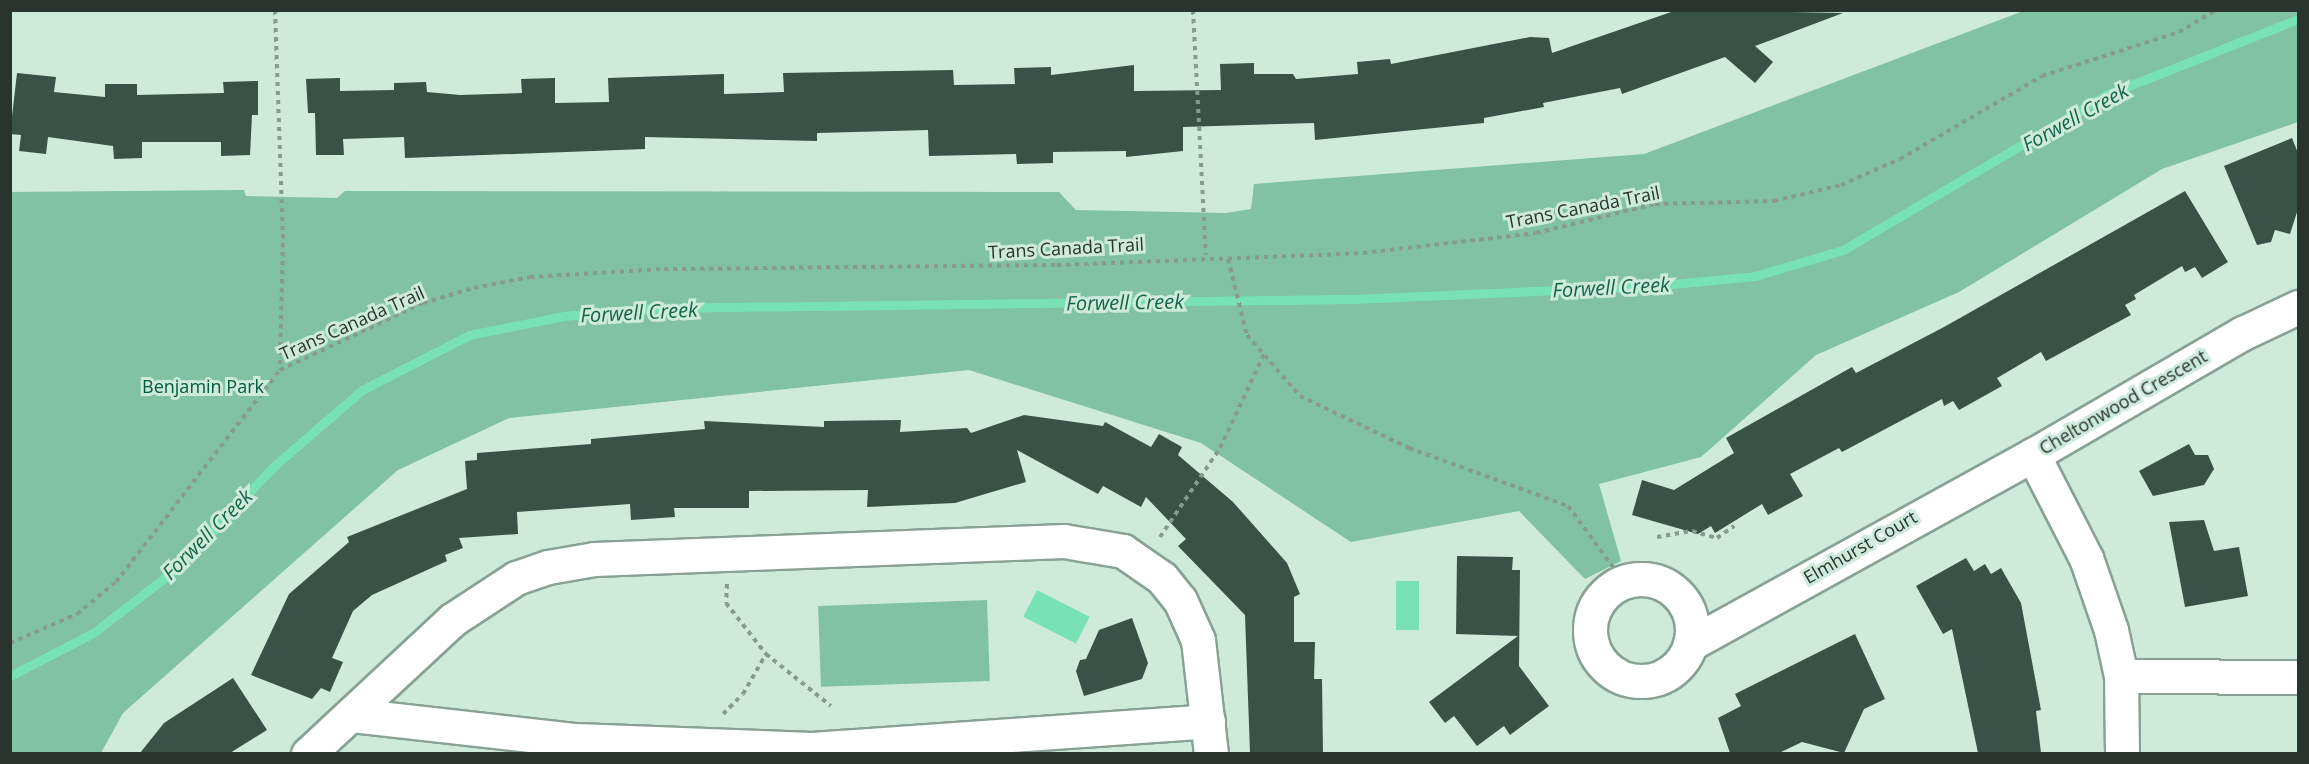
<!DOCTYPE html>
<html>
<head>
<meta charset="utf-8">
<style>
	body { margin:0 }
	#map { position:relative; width:2309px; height:764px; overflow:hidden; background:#cdeadb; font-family:"Open Sans",sans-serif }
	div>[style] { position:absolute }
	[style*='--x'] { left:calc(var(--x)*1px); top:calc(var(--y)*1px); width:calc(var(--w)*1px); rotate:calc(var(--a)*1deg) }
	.green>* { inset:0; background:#81c1a4; transform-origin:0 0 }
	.water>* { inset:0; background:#78e2b5; transform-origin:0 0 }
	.stream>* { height:9px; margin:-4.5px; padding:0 4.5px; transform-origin:4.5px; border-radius:4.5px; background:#78e2b5 }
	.building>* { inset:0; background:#395247 }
	.path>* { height:4px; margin-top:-2px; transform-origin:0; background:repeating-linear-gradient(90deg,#869b90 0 4.5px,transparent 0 9px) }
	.roads { filter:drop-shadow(2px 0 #87a295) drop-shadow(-2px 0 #87a295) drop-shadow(0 2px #87a295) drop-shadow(0 -2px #87a295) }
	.minor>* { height:33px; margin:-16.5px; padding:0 16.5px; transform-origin:16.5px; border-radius:16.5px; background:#fff }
	.minor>.ring { margin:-16.5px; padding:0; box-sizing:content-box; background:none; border:33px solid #fff; border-radius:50% }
	span { translate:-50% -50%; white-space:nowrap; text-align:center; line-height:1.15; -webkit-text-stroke:6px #cdeadb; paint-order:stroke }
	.street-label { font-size:18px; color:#29342f }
	.park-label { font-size:18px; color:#005a3f }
	.water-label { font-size:20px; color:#136549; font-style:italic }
	.frame { position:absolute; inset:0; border:12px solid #29342f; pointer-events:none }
</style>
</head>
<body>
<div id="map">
	<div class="green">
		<div style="clip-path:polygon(2026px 10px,2298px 11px,2298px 122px,2162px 169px,1959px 292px,1816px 355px,1701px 457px,1599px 484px,1621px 561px,1585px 579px,1519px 511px,1351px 542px,1201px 443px,969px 370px,509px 418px,398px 470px,123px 713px,101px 753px,11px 753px,11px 192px,244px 190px,246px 196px,337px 198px,345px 191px,1059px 192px,1076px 210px,1226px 213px,1251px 209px,1254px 184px,1644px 154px)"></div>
		<div style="left:987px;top:600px;width:81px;height:169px;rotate:88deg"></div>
	</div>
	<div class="water">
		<div style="left:1396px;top:581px;width:23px;height:49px"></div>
		<div style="left:1037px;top:590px;width:59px;height:30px;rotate:27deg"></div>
	</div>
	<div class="stream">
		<div style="--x:10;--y:676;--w:93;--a:-27.4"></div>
		<div style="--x:93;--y:633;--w:110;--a:-37.6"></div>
		<div style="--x:180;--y:566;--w:136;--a:-46.8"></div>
		<div style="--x:273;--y:467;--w:118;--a:-40.9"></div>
		<div style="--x:362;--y:390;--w:120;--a:-27.2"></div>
		<div style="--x:469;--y:335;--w:97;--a:-11.3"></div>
		<div style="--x:564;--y:316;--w:92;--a:-5"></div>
		<div style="--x:656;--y:308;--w:698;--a:-0.74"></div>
		<div style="--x:1354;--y:299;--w:298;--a:-2.5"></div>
		<div style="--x:1652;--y:286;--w:103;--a:-5.5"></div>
		<div style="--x:1755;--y:276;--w:92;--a:-16.5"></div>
		<div style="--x:1843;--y:250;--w:305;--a:-30.5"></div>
		<div style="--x:2106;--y:95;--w:206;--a:-21.6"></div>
	</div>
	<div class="building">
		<div style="clip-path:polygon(1677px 10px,1843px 13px,1755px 46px,1773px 62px,1755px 83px,1725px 57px,1622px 94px,1620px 88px,1543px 103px,1544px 107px,1484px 118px,1484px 123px,1315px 140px,1314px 123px,1183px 127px,1183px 151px,1126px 157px,1126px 151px,1053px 152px,1053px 163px,1017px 164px,1016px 154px,929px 156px,928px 130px,817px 133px,817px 141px,645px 137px,645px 149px,405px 158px,404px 137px,343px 139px,344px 155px,316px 155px,315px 113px,308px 113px,306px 79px,340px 78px,340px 91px,394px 90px,394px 83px,426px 82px,427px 92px,460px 95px,522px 93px,521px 79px,555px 78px,555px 103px,609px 102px,608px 78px,724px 74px,724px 94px,784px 92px,783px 73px,953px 70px,954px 85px,1015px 84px,1014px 68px,1051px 67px,1051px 75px,1134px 65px,1134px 91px,1221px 90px,1220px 64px,1254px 63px,1254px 74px,1293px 74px,1296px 79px,1358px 74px,1357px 62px,1390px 59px,1391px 64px,1530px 37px,1549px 38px,1552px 53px)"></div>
		<div style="clip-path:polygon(17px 73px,56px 77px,54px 92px,105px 97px,105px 84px,137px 84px,137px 95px,224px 93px,223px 82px,258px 81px,258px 115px,252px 115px,250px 155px,221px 156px,221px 142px,142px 142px,142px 158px,114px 159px,113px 146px,48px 137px,46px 154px,19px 151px,21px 135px,10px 134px)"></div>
		<div style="clip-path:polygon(2292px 138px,2298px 153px,2298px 209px,2290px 234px,2275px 230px,2271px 242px,2257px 245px,2224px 166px)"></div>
		<div style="clip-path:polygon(2185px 191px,2228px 262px,2202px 278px,2195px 267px,2185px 272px,2182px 266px,2134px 295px,2136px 299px,2125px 305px,2131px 315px,2046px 361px,2041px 352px,1997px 378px,2002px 386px,1959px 410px,1953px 401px,1944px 406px,1942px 399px,1842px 452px,1839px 448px,1790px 474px,1803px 496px,1768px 515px,1762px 504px,1715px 533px,1711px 526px,1698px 534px,1632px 515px,1642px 480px,1674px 490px,1734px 453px,1726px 438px,1852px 367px,1856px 373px,1944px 327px)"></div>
		<div style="clip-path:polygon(1024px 415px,1103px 426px,1105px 422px,1151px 447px,1159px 434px,1182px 447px,1178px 455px,1233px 502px,1287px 563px,1300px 594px,1294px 597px,1294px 642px,1315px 642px,1314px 679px,1322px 679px,1323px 753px,1250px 753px,1245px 615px,1178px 546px,1186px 539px,1146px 497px,1141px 507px,1103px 486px,1098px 494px,1017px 450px,1026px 482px,955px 503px,867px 507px,868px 490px,749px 491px,749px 508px,674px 508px,675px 517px,631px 520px,630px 504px,517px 512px,518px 534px,459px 538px,463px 548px,445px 555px,447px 561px,372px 595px,353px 611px,332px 658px,343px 662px,330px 692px,321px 688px,312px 699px,251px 675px,289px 594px,349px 542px,347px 537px,467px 489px,465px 461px,477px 460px,477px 453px,591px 444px,591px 439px,705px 429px,704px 421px,824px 427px,824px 421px,901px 420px,900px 432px,967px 428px,971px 433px)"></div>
		<div style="clip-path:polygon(2189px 444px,2195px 455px,2208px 455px,2214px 469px,2204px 485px,2153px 496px,2139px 471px)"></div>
		<div style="clip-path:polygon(2204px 520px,2214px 551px,2239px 547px,2248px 596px,2185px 607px,2169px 522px)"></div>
		<div style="clip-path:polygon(1457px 556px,1513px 557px,1512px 570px,1520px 570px,1519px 666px,1549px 706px,1510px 735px,1504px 726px,1477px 746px,1454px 716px,1445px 723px,1429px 702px,1518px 636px,1456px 634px)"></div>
		<div style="clip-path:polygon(1966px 558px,1974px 571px,1985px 564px,1991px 574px,2001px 568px,2021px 603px,2041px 710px,2036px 711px,2041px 753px,1978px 753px,1952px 629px,1943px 634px,1916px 586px)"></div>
		<div style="clip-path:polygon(1132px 618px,1148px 663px,1142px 679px,1084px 696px,1076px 671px,1080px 660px,1086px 659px,1099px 630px)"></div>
		<div style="clip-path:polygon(1855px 634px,1885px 699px,1864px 709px,1844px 753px,1802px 742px,1779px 753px,1730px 753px,1718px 718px,1741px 706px,1735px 694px)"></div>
		<div style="clip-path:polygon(233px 678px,267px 730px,230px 753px,140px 753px,164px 723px)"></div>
	</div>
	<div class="path">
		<div style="--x:275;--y:10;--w:224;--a:88"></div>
		<div style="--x:283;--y:234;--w:136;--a:91.3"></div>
		<div style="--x:1193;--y:10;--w:245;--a:87"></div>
		<div style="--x:1228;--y:259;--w:78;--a:76"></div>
		<div style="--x:1247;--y:335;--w:81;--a:49"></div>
		<div style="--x:1300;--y:396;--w:121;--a:25.5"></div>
		<div style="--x:1409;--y:448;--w:169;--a:20"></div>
		<div style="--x:1568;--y:506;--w:94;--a:53.6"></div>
		<div style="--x:1160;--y:537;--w:107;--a:-56"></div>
		<div style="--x:1220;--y:448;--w:104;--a:-64.9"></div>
		<div style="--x:1657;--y:537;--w:36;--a:-10"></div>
		<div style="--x:1692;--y:531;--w:26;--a:16"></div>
		<div style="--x:1717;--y:538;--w:21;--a:-35"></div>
		<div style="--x:727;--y:584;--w:19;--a:93"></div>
		<div style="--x:726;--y:603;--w:65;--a:51.9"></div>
		<div style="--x:766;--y:654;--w:83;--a:38.7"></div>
		<div style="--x:10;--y:643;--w:73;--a:-23.4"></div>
		<div style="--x:77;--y:614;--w:50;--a:-39.4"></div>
		<div style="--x:116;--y:582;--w:268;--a:-52.3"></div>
		<div style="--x:280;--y:370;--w:158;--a:-25.1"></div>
		<div style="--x:423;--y:303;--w:53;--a:-16.4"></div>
		<div style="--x:474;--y:288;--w:57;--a:-11.1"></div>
		<div style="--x:530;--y:277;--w:134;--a:-3.4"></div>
		<div style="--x:664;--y:269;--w:393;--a:-0.6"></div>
		<div style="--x:1057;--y:265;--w:306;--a:-2.2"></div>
		<div style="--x:1363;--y:253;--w:174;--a:-6.6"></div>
		<div style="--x:1536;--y:233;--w:122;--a:-13.7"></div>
		<div style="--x:1655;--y:204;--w:119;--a:-1.4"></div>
		<div style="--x:1774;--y:201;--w:69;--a:-13.4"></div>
		<div style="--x:1841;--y:185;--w:64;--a:-23.8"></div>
		<div style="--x:1900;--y:159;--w:164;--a:-30.3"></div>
		<div style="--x:2042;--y:76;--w:144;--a:-17.8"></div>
		<div style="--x:2179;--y:32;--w:43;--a:-30.7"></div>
		<div style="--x:723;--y:714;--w:28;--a:-45"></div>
		<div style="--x:743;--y:694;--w:46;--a:-60.1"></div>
	</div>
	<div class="roads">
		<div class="minor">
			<div class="ring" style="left:1590px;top:579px;width:69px;height:69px"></div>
			<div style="--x:1690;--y:644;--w:392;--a:-28.9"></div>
			<div style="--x:2121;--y:676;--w:177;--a:0.3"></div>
			<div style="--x:352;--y:715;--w:225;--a:6.4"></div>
			<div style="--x:576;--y:740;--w:236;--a:2.2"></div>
			<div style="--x:812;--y:749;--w:397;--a:-4"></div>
			<div style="--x:308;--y:754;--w:197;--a:-42.9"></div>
			<div style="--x:452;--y:620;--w:77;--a:-33.3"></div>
			<div style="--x:516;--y:578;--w:34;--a:-19"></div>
			<div style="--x:548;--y:567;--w:47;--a:-9.9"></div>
			<div style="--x:594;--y:559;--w:470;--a:-2.2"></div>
			<div style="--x:1064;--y:541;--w:60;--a:9.6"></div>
			<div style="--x:1123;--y:551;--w:47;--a:34.7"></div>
			<div style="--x:1162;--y:578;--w:28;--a:51"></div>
			<div style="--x:1180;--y:600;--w:44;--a:65.8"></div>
			<div style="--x:1198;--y:640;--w:115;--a:83.5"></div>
			<div style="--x:2122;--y:754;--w:78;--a:-90.7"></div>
			<div style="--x:2121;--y:676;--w:47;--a:-102.3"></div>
			<div style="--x:2111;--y:630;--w:76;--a:-109.1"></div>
			<div style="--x:2086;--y:558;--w:116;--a:-117.2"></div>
			<div style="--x:2033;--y:455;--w:243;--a:-30.2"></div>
			<div style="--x:2243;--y:333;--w:61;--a:-25.3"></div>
		</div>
	</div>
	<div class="street-label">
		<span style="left:1583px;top:207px;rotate:-11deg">Trans Canada Trail</span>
		<span style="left:1066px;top:248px;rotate:-3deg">Trans Canada Trail</span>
		<span style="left:352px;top:323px;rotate:-24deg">Trans Canada Trail</span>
		<span style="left:2123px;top:402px;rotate:-30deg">Cheltonwood Crescent</span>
		<span style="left:1860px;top:547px;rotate:-30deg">Elmhurst Court</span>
	</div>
	<div class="park-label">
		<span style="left:203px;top:386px">Benjamin Park</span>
	</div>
	<div class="water-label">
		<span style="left:2075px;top:117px;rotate:-29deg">Forwell Creek</span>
		<span style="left:1611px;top:287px;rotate:-3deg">Forwell Creek</span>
		<span style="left:1125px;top:302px;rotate:-1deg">Forwell Creek</span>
		<span style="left:639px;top:312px;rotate:-3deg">Forwell Creek</span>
		<span style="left:207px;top:534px;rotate:-45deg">Forwell Creek</span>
	</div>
	<div class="frame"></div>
</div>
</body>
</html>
